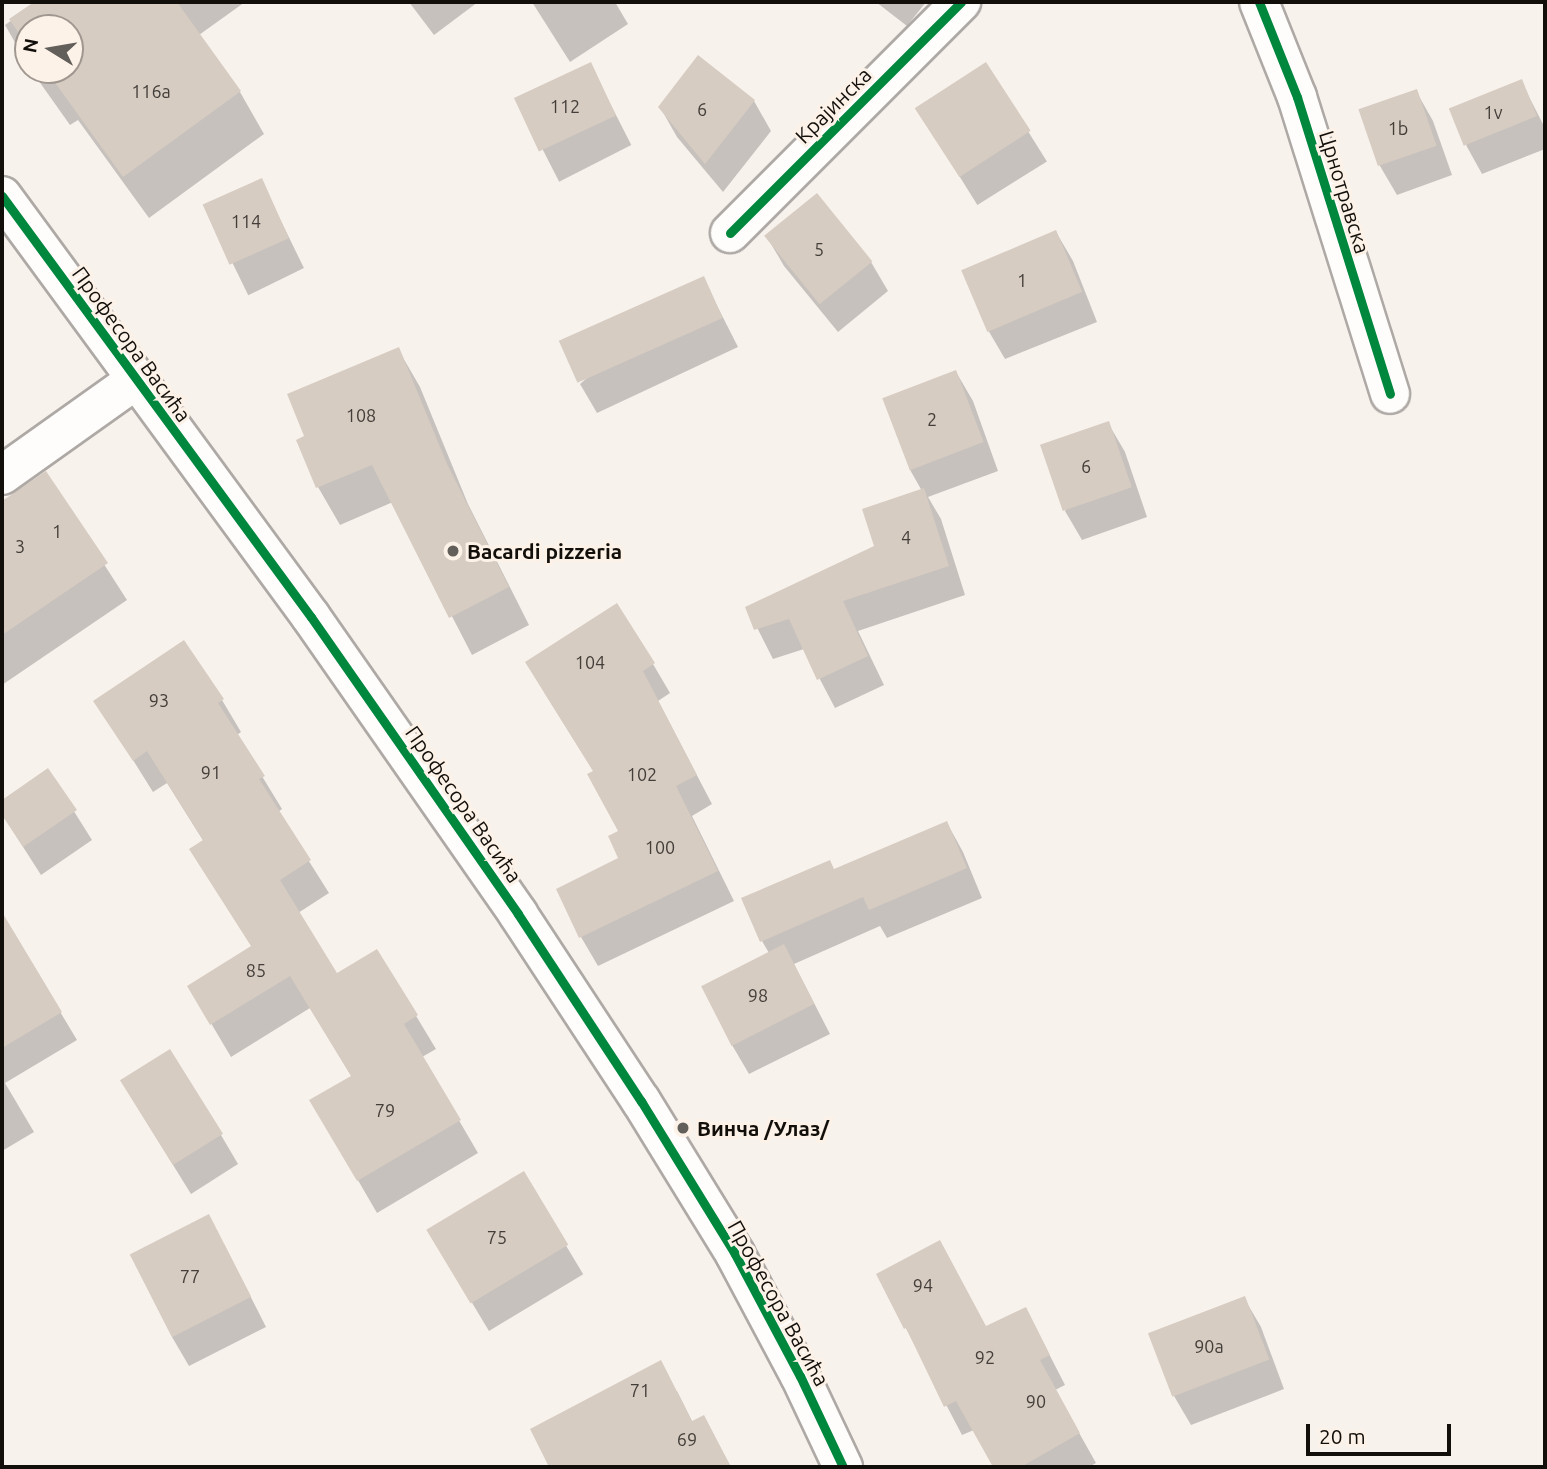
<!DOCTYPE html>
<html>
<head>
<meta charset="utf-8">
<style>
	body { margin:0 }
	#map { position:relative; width:1547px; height:1469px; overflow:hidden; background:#f8f2ed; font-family:Ubuntu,sans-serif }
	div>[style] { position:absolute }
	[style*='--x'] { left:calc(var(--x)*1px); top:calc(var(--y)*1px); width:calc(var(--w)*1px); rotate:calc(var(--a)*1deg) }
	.shadow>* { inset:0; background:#0003; transform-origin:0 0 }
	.building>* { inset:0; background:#d7ccc2; transform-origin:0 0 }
	.roads { filter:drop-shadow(2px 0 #aea9a5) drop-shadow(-2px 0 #aea9a5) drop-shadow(0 2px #aea9a5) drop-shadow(0 -2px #aea9a5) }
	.minor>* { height:38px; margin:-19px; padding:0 19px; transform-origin:19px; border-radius:19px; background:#fefdfc }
	.tertiary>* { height:38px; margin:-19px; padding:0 19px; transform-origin:19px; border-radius:19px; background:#fefdfc }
	.cycleway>* { height:9px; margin:-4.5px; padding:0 4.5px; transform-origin:4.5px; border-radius:4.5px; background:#00873e }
	.dots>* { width:19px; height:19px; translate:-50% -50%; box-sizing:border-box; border:4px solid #fdf2e8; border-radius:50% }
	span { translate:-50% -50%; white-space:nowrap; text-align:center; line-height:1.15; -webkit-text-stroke:6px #fdf2e8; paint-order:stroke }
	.number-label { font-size:18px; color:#433e39 }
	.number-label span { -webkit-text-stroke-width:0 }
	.street-label { font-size:21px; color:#120f0b }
	.poi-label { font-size:21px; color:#120f0b; font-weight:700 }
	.left { translate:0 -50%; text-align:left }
	.frame { position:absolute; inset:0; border:4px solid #120f0b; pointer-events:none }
	.north { position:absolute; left:14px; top:14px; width:70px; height:70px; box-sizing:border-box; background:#fdf2e8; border:2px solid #9f9790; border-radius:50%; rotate:281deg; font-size:19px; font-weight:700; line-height:28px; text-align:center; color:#120f0b }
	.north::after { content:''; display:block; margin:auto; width:24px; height:32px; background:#625e5a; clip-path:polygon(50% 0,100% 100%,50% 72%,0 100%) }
	.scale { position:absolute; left:1306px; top:1424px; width:145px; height:32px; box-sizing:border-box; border:4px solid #120f0b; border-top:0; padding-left:9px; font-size:21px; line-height:24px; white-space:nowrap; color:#120f0b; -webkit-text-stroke:5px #fdf2e8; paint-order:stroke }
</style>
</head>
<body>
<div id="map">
	<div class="shadow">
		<div style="clip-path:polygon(37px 2px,245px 2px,199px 35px,240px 92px,264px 134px,149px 218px,78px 120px,70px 125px,31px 70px,70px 70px,70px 28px,28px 28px,28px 65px,5px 25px)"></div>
		<div style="clip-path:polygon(409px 2px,478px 2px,434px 35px)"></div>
		<div style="clip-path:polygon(532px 2px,615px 2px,628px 24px,570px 62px)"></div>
		<div style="clip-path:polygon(876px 2px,926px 2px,907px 26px)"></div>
		<div style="left:590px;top:64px;width:91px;height:81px;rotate:63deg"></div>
		<div style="left:986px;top:64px;width:115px;height:82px;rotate:58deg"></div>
		<div style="clip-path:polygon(1521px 81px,1545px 128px,1545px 149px,1482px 174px,1466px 145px)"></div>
		<div style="clip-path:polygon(1416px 91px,1433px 121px,1452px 175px,1397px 195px,1380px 166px,1361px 111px)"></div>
		<div style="clip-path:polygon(754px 101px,771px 131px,723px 192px,677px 137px,660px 107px)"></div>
		<div style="left:261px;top:180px;width:98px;height:62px;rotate:64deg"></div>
		<div style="clip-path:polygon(1056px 232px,1073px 261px,1097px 322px,1005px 359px,988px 330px)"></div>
		<div style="clip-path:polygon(767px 237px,871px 262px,888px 291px,838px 332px,784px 266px)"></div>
		<div style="clip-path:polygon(703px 278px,738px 347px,597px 413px,580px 384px)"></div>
		<div style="clip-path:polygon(398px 349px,420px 387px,468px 504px,529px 625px,472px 655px,393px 502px,340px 525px,318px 487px,299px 441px,307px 437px)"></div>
		<div style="clip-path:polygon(956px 372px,973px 401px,998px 471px,928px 497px,941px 519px,965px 595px,858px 631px,884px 685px,835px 708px,804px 649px,773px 659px,747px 608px,876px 547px,922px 491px,909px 468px)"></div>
		<div style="clip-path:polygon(1108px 423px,1125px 452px,1147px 517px,1082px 540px,1065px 511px)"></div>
		<div style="clip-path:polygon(46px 474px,127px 600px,2px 685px,2px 504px)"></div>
		<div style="clip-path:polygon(653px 664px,670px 693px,658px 701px,712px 804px,692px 816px,734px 901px,598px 966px,581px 937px,621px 859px,620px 832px,594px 772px,544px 692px)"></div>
		<div style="clip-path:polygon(222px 700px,241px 732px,237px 735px,282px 809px,278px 812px,329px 893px,298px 913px,337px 976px,377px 951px,436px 1049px,422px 1057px,478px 1153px,377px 1213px,312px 1101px,352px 1077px,310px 1008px,231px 1057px,189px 986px,252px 947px,191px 850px,204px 842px,167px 783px,153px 792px,96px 701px)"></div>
		<div style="clip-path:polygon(48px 770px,92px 840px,41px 875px,2px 814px,2px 802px)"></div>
		<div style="clip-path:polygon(947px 823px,963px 852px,982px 898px,887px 938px,880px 926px,794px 964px,830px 1034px,749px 1074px,732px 1045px,769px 953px,762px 941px,835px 871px)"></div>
		<div style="clip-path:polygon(23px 950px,77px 1040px,5px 1083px,34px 1132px,2px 1151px,2px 963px)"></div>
		<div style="clip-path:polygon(139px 1110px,221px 1135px,238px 1164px,191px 1194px)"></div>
		<div style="left:523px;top:1174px;width:117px;height:110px;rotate:59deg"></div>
		<div style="clip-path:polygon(225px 1246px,266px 1327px,189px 1366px,172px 1337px)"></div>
		<div style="clip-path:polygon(878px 1275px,987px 1328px,1026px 1309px,1065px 1385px,1055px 1390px,1096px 1463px,1089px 1467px,995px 1467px,974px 1430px,962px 1435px)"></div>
		<div style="clip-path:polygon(1244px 1298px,1261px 1327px,1284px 1389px,1191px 1425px,1174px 1396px,1150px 1334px)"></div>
		<div style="clip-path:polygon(677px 1391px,693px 1423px,720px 1447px,731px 1467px,551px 1467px,532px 1430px)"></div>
	</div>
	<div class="building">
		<div style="clip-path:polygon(34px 2px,177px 2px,241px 91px,123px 177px,46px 70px,70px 70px,70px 28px,28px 28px,28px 46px,9px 19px)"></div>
		<div style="clip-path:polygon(698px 55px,755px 100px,705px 164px,658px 107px)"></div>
		<div style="left:591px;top:62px;width:59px;height:85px;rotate:65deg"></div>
		<div style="left:986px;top:62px;width:82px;height:85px;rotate:57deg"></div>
		<div style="left:1522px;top:79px;width:40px;height:79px;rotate:68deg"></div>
		<div style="left:1417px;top:89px;width:60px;height:62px;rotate:71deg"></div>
		<div style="left:262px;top:178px;width:66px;height:65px;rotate:66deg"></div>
		<div style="left:817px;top:193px;width:88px;height:68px;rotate:51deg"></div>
		<div style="left:1056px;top:230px;width:67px;height:103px;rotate:67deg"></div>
		<div style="left:704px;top:276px;width:46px;height:159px;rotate:66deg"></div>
		<div style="clip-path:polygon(399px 347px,447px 464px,509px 587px,449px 618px,372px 465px,316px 488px,296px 440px,304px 436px,287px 394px)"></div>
		<div style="left:956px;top:370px;width:77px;height:79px;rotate:69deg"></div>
		<div style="left:1109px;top:421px;width:70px;height:73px;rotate:71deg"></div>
		<div style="clip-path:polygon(46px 471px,108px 563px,2px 635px,2px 501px)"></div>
		<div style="clip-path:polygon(924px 488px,949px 566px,843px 601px,868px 656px,817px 680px,789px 619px,754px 630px,745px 607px,874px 546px,862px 509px)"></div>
		<div style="clip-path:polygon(617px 603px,655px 663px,643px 671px,697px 775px,676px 786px,718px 871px,579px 938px,556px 889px,618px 858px,608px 836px,618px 831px,587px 774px,593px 771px,525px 662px)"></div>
		<div style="clip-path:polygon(184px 640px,224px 699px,218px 703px,265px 776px,259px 779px,311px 860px,280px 880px,337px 973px,377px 949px,418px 1015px,404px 1024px,461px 1120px,357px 1181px,309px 1100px,351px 1076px,290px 976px,210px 1025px,187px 986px,251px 946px,189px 849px,203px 840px,147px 751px,133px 761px,93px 701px)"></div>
		<div style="clip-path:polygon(48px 768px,77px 810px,23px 847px,2px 815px,2px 800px)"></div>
		<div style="clip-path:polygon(947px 821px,967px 868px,869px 910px,863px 897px,760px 942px,741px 898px,830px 860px,834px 869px)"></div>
		<div style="clip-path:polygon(2px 912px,62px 1012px,2px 1048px)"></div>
		<div style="left:784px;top:944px;width:67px;height:93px;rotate:63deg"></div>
		<div style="left:170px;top:1049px;width:100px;height:59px;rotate:58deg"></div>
		<div style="left:524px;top:1171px;width:86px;height:114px;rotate:59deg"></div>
		<div style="left:209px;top:1214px;width:93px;height:89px;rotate:63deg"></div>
		<div style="clip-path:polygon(940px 1240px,986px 1326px,1026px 1307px,1050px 1355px,1040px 1360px,1080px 1433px,1021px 1467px,993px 1467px,956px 1401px,944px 1407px,906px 1328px,904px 1329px,876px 1274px)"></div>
		<div style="left:1245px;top:1296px;width:68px;height:104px;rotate:69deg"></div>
		<div style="clip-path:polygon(661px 1360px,692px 1421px,704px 1415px,731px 1467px,549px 1467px,530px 1429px)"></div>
	</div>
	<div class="roads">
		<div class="minor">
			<div style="--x:1259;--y:2;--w:102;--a:68.2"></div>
			<div style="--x:1297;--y:97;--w:311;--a:72.6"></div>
			<div style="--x:730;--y:233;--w:327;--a:-45"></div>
			<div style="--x:2;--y:475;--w:166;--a:-35.4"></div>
		</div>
		<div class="tertiary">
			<div style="--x:2;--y:196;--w:522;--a:53.72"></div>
			<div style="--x:311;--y:617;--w:362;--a:55.1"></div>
			<div style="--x:518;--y:914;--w:224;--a:56.7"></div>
			<div style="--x:641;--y:1101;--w:180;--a:58.4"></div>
			<div style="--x:735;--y:1254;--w:138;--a:62"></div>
			<div style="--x:800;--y:1376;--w:101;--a:64.7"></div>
		</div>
	</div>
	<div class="cycleway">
		<div style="--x:1259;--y:2;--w:102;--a:68.2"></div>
		<div style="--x:1297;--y:97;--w:311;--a:72.6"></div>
		<div style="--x:2;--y:196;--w:522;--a:53.72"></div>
		<div style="--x:311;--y:617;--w:362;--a:55.1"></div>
		<div style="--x:518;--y:914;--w:224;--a:56.7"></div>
		<div style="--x:641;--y:1101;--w:180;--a:58.4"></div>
		<div style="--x:735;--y:1254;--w:138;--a:62"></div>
		<div style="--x:800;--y:1376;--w:101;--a:64.7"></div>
		<div style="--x:730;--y:233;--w:327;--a:-45"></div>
	</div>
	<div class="dots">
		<div style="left:453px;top:551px;background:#625e5a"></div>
		<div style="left:683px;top:1128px;background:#625e5a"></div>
	</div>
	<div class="number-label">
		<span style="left:151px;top:91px">116a</span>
		<span style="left:565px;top:106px">112</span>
		<span style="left:702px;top:109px">6</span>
		<span style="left:1493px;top:112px">1v</span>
		<span style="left:1398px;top:128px">1b</span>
		<span style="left:246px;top:221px">114</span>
		<span style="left:819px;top:249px">5</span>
		<span style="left:1022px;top:280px">1</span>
		<span style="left:361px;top:415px">108</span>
		<span style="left:932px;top:419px">2</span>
		<span style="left:1086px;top:466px">6</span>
		<span style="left:57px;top:531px">1</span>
		<span style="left:906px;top:537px">4</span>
		<span style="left:20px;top:546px">3</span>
		<span style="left:590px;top:662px">104</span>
		<span style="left:159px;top:700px">93</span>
		<span style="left:211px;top:772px">91</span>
		<span style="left:642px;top:774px">102</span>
		<span style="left:660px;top:847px">100</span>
		<span style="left:256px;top:970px">85</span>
		<span style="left:758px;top:995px">98</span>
		<span style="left:385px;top:1110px">79</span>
		<span style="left:497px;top:1237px">75</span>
		<span style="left:190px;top:1276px">77</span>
		<span style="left:923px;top:1285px">94</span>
		<span style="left:1209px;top:1346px">90a</span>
		<span style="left:985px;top:1357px">92</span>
		<span style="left:640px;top:1390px">71</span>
		<span style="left:1036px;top:1401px">90</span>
		<span style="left:687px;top:1439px">69</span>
	</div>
	<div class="street-label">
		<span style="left:833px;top:105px;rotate:-45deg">Крајинска</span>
		<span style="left:1345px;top:192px;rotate:73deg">Црнотравска</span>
		<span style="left:132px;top:344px;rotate:54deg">Професора Васића</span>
		<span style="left:464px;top:804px;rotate:55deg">Професора Васића</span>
		<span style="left:779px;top:1303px;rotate:61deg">Професора Васића</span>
	</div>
	<div class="poi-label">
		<span class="left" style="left:467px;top:551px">Bacardi pizzeria</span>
		<span class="left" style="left:697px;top:1128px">Винча /Улаз/</span>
	</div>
	<div class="frame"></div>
	<div class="north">N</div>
	<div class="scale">20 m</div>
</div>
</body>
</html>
